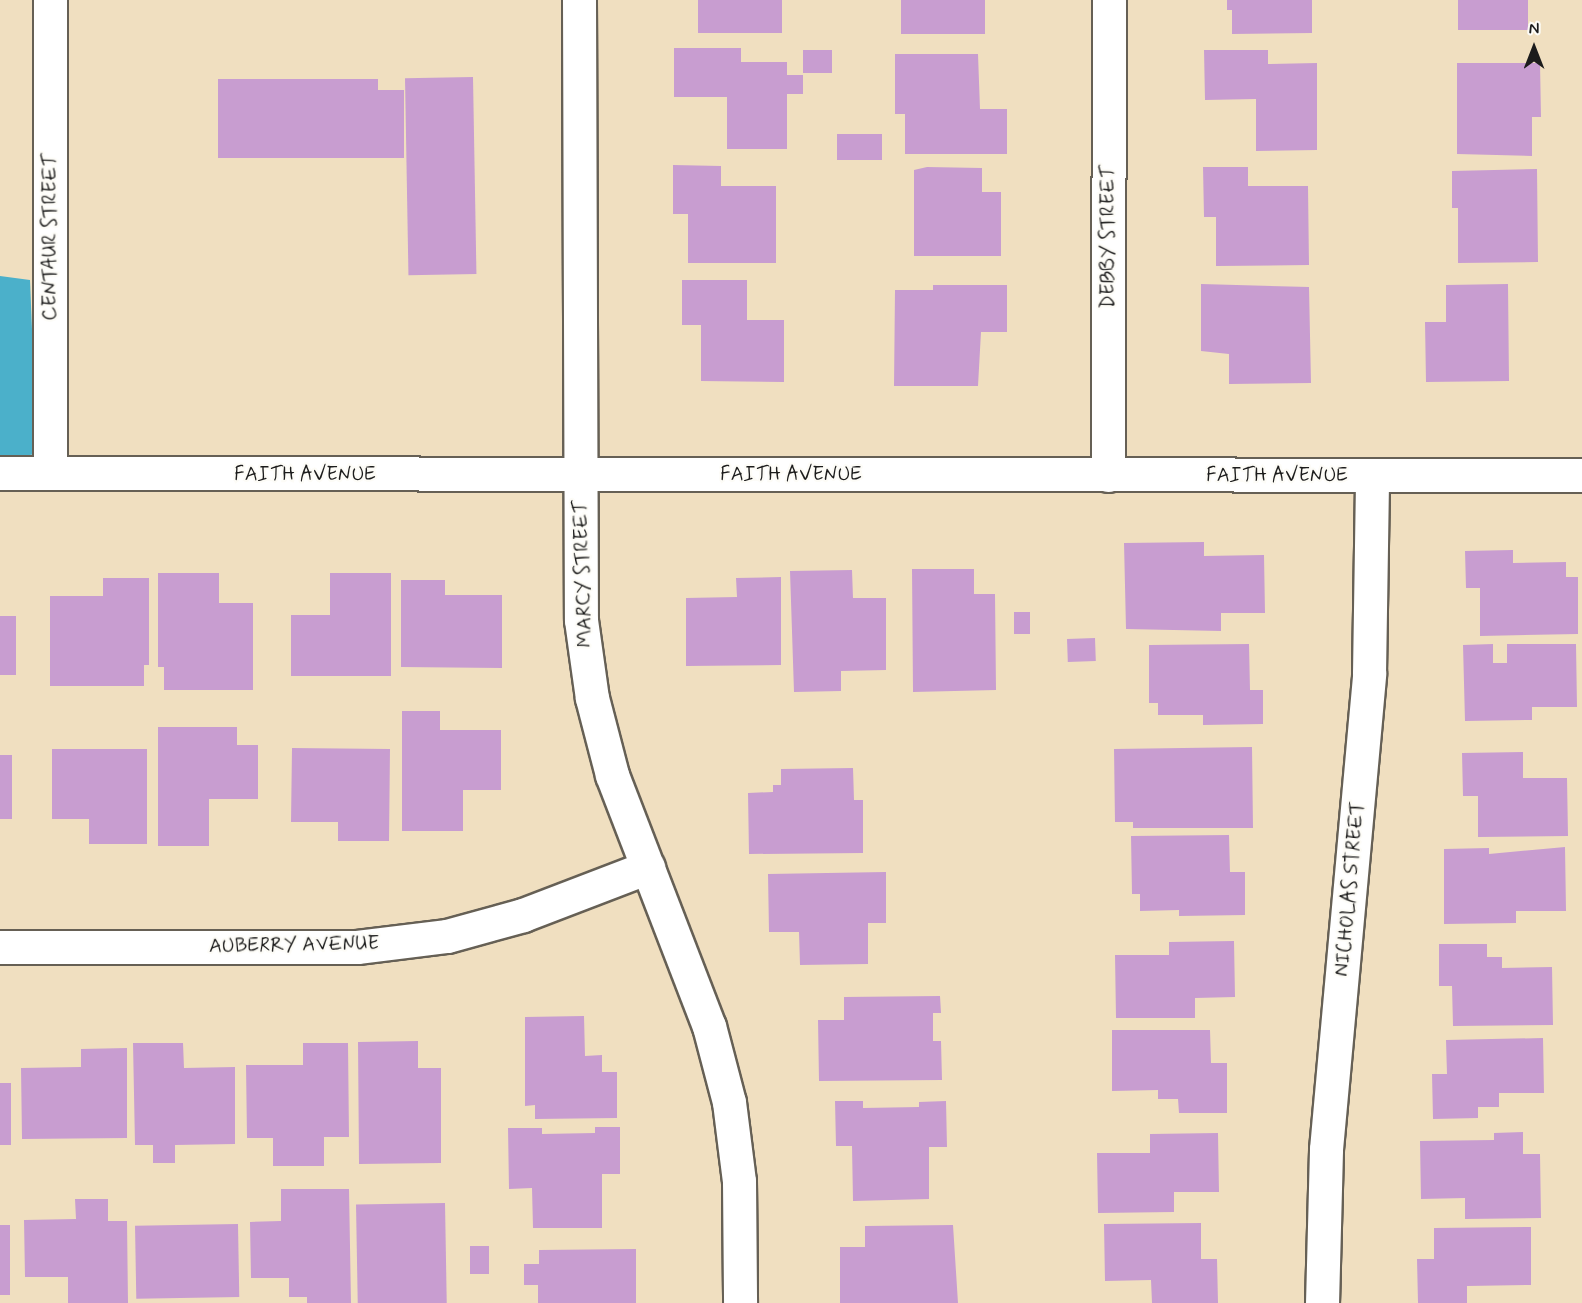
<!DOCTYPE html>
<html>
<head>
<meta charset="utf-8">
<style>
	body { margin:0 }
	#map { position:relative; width:1582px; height:1303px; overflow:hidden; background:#f0dfc0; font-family:Mynerve,sans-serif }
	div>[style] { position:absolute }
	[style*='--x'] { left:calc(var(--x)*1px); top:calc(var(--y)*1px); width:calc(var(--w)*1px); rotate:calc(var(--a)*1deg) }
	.water>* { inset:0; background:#4bb0ca }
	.building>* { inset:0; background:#c89dd0; transform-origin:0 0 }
	.roads { filter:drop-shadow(2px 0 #666055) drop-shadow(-2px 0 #666055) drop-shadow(0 2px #666055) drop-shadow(0 -2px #666055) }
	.street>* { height:33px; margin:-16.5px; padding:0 16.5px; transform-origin:16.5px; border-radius:16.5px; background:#fff }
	span { translate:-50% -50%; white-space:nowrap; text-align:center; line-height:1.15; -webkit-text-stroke:4.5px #fdfcf7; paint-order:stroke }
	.street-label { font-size:20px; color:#1c1c1c }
	.north { position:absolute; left:1504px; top:18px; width:60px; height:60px; -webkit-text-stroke:4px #fdfcf7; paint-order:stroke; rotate:0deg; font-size:16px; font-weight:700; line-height:24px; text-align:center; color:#1c1c1c }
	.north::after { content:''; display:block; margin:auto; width:21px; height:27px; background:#1c1c1c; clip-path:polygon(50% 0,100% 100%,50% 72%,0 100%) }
</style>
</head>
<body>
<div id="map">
	<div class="water">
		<div style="clip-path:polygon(0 276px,30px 280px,37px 454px,0 459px)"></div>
	</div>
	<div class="building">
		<div style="left:698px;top:0;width:84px;height:33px"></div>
		<div style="left:901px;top:0;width:84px;height:34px"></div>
		<div style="clip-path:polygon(1227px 0,1312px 0,1312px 33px,1232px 34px,1232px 10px,1227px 10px)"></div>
		<div style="left:1458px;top:0;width:70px;height:30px"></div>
		<div style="clip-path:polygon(674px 48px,741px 48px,741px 62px,787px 62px,787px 75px,803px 75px,803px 94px,787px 94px,787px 149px,727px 149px,727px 97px,674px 97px)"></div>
		<div style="left:803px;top:50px;width:29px;height:23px"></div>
		<div style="clip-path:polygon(1204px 50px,1268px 50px,1268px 64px,1317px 63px,1317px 150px,1256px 151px,1256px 99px,1205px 100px)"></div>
		<div style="clip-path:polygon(895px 54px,978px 54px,980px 109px,1007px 109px,1007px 154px,905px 154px,905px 114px,895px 114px)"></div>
		<div style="clip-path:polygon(1457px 63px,1540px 63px,1541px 117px,1532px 117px,1532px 156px,1457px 154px)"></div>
		<div style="left:473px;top:77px;width:197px;height:68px;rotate:89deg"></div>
		<div style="clip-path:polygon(218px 79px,378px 79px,378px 90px,404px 90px,404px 158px,218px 158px)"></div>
		<div style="left:837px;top:134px;width:45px;height:26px"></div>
		<div style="clip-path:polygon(673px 165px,721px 166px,721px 186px,776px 186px,776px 263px,688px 263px,688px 214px,673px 214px)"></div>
		<div style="clip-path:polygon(927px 167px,982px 168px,982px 192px,1001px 192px,1001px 256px,914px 256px,914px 170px)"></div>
		<div style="clip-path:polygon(1203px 167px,1248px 167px,1248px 186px,1308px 186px,1309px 265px,1216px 266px,1216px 217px,1204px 217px)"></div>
		<div style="clip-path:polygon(1537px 169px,1538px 262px,1458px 263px,1458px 208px,1452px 208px,1452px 171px)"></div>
		<div style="clip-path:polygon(682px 280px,747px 280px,747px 320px,784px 320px,784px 382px,701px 381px,701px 325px,682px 325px)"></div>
		<div style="clip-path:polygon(1201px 284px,1309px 287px,1311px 383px,1229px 384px,1229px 354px,1201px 351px)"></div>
		<div style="clip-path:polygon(1508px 284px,1509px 381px,1426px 382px,1425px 322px,1446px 322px,1446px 285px)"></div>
		<div style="clip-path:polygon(933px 285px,1007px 285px,1007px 332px,981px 332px,978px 386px,894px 386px,895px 290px,933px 290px)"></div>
		<div style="clip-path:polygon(1204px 542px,1204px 556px,1264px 555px,1265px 613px,1221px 613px,1221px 631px,1126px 629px,1124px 543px)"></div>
		<div style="clip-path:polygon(1513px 550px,1513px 563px,1566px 562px,1566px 577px,1578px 577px,1578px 634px,1480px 636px,1480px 588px,1466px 588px,1465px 551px)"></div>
		<div style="clip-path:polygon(912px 569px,974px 569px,974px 594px,995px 594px,996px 690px,913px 692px)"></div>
		<div style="clip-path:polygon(852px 570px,853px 598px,886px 598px,886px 670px,841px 671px,841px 691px,794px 692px,790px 571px)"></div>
		<div style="clip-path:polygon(158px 573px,219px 573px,219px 603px,253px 603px,253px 690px,164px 690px,164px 667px,158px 667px)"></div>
		<div style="clip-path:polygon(330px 573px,391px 573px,391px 676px,291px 676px,291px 615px,330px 615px)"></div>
		<div style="clip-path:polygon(781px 577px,781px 665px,686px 666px,686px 598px,737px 597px,736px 578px)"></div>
		<div style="clip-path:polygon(103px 578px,149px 578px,149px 665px,144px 665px,144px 686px,50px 686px,50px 596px,103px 596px)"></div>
		<div style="clip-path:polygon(401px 580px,445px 580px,445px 595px,502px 595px,502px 668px,401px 667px)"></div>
		<div style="left:1014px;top:612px;width:16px;height:22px"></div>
		<div style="left:0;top:616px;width:16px;height:59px"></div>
		<div style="left:1095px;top:638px;width:23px;height:28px;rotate:88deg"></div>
		<div style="clip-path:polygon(1249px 644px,1250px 690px,1263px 690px,1263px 724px,1203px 725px,1203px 715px,1158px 715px,1158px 703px,1149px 703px,1149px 645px)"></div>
		<div style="clip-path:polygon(1493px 644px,1493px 663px,1507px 663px,1507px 644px,1576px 644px,1577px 707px,1532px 707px,1532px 720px,1465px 721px,1463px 645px)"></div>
		<div style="clip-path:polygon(402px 711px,440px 711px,440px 730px,501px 730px,501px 790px,463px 790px,463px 831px,402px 831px)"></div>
		<div style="clip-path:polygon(158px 727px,237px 727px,237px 745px,258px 745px,258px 799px,209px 799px,209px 846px,158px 846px)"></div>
		<div style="clip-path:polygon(1252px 747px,1253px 828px,1133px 828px,1133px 822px,1115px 822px,1114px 749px)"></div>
		<div style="clip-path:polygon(292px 748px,390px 749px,389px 841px,338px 841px,338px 822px,291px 822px)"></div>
		<div style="clip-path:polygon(52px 749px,147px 749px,147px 844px,89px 844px,89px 819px,52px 819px)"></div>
		<div style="clip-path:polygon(1523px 752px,1523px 778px,1567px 778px,1568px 836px,1478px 837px,1478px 796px,1463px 796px,1462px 753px)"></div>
		<div style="left:0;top:755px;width:12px;height:64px"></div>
		<div style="clip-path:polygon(853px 768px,854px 800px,863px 800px,863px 853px,749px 854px,748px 793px,773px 792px,773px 785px,781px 785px,781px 769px)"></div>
		<div style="clip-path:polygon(1229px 835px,1230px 872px,1245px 872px,1245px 915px,1179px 916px,1179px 910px,1140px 911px,1140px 894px,1132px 894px,1131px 836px)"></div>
		<div style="clip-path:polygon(1565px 847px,1566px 911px,1516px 911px,1516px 923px,1444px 924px,1444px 849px,1489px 848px,1489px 854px)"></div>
		<div style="clip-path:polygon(886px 872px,886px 923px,868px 923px,868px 964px,800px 965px,799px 932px,769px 932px,768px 874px)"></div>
		<div style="clip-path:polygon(1234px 941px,1235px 997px,1195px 998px,1195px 1018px,1116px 1018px,1115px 955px,1169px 955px,1169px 942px)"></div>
		<div style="clip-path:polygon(1439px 944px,1487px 944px,1487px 957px,1502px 957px,1502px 968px,1552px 967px,1553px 1025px,1453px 1026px,1452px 986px,1439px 986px)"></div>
		<div style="clip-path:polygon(940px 996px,941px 1013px,933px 1013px,933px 1041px,941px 1041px,942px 1080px,819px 1081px,818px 1020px,844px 1020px,844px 997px)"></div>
		<div style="clip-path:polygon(584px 1016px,585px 1056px,602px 1055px,602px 1072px,617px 1072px,617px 1118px,535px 1119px,535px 1105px,525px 1106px,525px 1017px)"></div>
		<div style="clip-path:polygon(1112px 1030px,1210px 1030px,1211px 1063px,1227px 1063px,1227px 1113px,1179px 1113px,1178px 1099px,1158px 1099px,1158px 1090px,1112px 1091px)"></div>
		<div style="clip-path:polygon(1543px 1038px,1544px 1093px,1499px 1093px,1499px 1107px,1478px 1107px,1478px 1118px,1433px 1119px,1432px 1074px,1447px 1074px,1446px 1040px)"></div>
		<div style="clip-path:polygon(418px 1041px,418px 1068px,441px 1068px,441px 1163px,359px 1164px,358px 1042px)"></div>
		<div style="clip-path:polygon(133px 1043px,183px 1043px,184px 1068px,235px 1067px,235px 1144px,175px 1145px,175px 1163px,153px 1163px,153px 1145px,135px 1145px)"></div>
		<div style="clip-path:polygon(303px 1043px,348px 1043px,349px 1137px,324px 1137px,324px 1166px,273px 1166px,273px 1138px,247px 1138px,246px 1065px,303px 1065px)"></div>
		<div style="clip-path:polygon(127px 1048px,127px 1138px,22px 1139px,21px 1068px,81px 1067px,81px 1049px)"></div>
		<div style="left:0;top:1083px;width:11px;height:62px"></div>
		<div style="clip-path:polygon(835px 1101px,863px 1101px,863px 1108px,919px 1107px,919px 1102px,946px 1101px,947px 1147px,929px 1147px,929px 1199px,853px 1201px,852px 1146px,836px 1146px)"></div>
		<div style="clip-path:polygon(595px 1127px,620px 1127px,620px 1174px,602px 1174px,602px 1228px,533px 1228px,532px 1188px,509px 1189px,508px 1128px,542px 1128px,542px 1134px,595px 1133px)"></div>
		<div style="clip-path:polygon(1523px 1132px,1523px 1154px,1540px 1154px,1541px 1218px,1465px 1219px,1465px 1198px,1421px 1199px,1420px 1141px,1494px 1140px,1494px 1133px)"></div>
		<div style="clip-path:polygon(1218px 1133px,1219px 1192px,1174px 1192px,1174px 1212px,1098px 1213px,1097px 1153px,1150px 1153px,1150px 1134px)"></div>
		<div style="clip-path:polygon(281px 1189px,349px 1189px,351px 1303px,307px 1303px,307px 1297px,289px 1297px,289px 1278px,251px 1278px,250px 1222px,281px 1221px)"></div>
		<div style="clip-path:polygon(75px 1199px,108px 1199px,108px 1221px,127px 1221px,128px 1303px,68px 1303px,68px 1277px,25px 1277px,24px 1220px,76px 1219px)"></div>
		<div style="left:445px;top:1203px;width:100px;height:89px;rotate:89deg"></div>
		<div style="clip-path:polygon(1201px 1223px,1201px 1259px,1217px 1259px,1218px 1303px,1152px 1303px,1151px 1280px,1105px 1281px,1104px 1224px)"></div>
		<div style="left:238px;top:1224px;width:73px;height:103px;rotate:89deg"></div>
		<div style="left:0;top:1225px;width:10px;height:70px"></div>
		<div style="clip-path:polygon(953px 1225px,958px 1303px,840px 1303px,840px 1247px,865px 1247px,865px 1226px)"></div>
		<div style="clip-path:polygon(1531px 1227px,1531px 1285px,1467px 1286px,1467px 1303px,1418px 1303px,1417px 1259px,1434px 1259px,1434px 1228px)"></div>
		<div style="left:470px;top:1246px;width:19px;height:28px"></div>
		<div style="clip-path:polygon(636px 1249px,636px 1303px,538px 1303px,538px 1285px,524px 1285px,524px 1264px,539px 1264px,539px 1250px)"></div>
	</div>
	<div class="roads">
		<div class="street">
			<div style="--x:579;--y:0;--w:620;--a:89.82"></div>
			<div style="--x:581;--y:620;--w:79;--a:82"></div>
			<div style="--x:592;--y:698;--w:80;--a:75.4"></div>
			<div style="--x:612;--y:775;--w:269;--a:68.9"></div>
			<div style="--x:709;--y:1026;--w:79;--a:75.3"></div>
			<div style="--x:729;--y:1102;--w:80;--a:82.8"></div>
			<div style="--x:739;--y:1181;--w:122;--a:89.5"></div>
			<div style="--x:0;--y:473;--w:1582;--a:0.07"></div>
			<div style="--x:50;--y:473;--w:473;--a:-90"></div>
			<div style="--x:1108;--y:475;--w:475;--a:-89.9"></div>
			<div style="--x:0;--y:947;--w:357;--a:0"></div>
			<div style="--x:357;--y:947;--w:91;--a:-7"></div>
			<div style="--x:447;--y:936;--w:79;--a:-15.4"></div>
			<div style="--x:523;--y:915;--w:134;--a:-21"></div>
			<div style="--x:1322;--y:1303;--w:154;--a:-88.5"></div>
			<div style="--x:1326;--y:1149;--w:478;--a:-84.8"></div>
			<div style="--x:1369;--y:673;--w:198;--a:-89.1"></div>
		</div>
	</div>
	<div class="street-label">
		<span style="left:50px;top:237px;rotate:-90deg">CENTAUR STREET</span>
		<span style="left:1108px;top:237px;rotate:-90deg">DEBBY STREET</span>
		<span style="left:305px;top:474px">FAITH AVENUE</span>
		<span style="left:791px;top:474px">FAITH AVENUE</span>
		<span style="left:1277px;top:475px">FAITH AVENUE</span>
		<span style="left:583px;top:574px;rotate:-92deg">MARCY STREET</span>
		<span style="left:1350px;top:889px;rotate:-85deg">NICHOLAS STREET</span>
		<span style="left:294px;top:945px;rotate:-1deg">AUBERRY AVENUE</span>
	</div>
	<div class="north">N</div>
</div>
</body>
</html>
